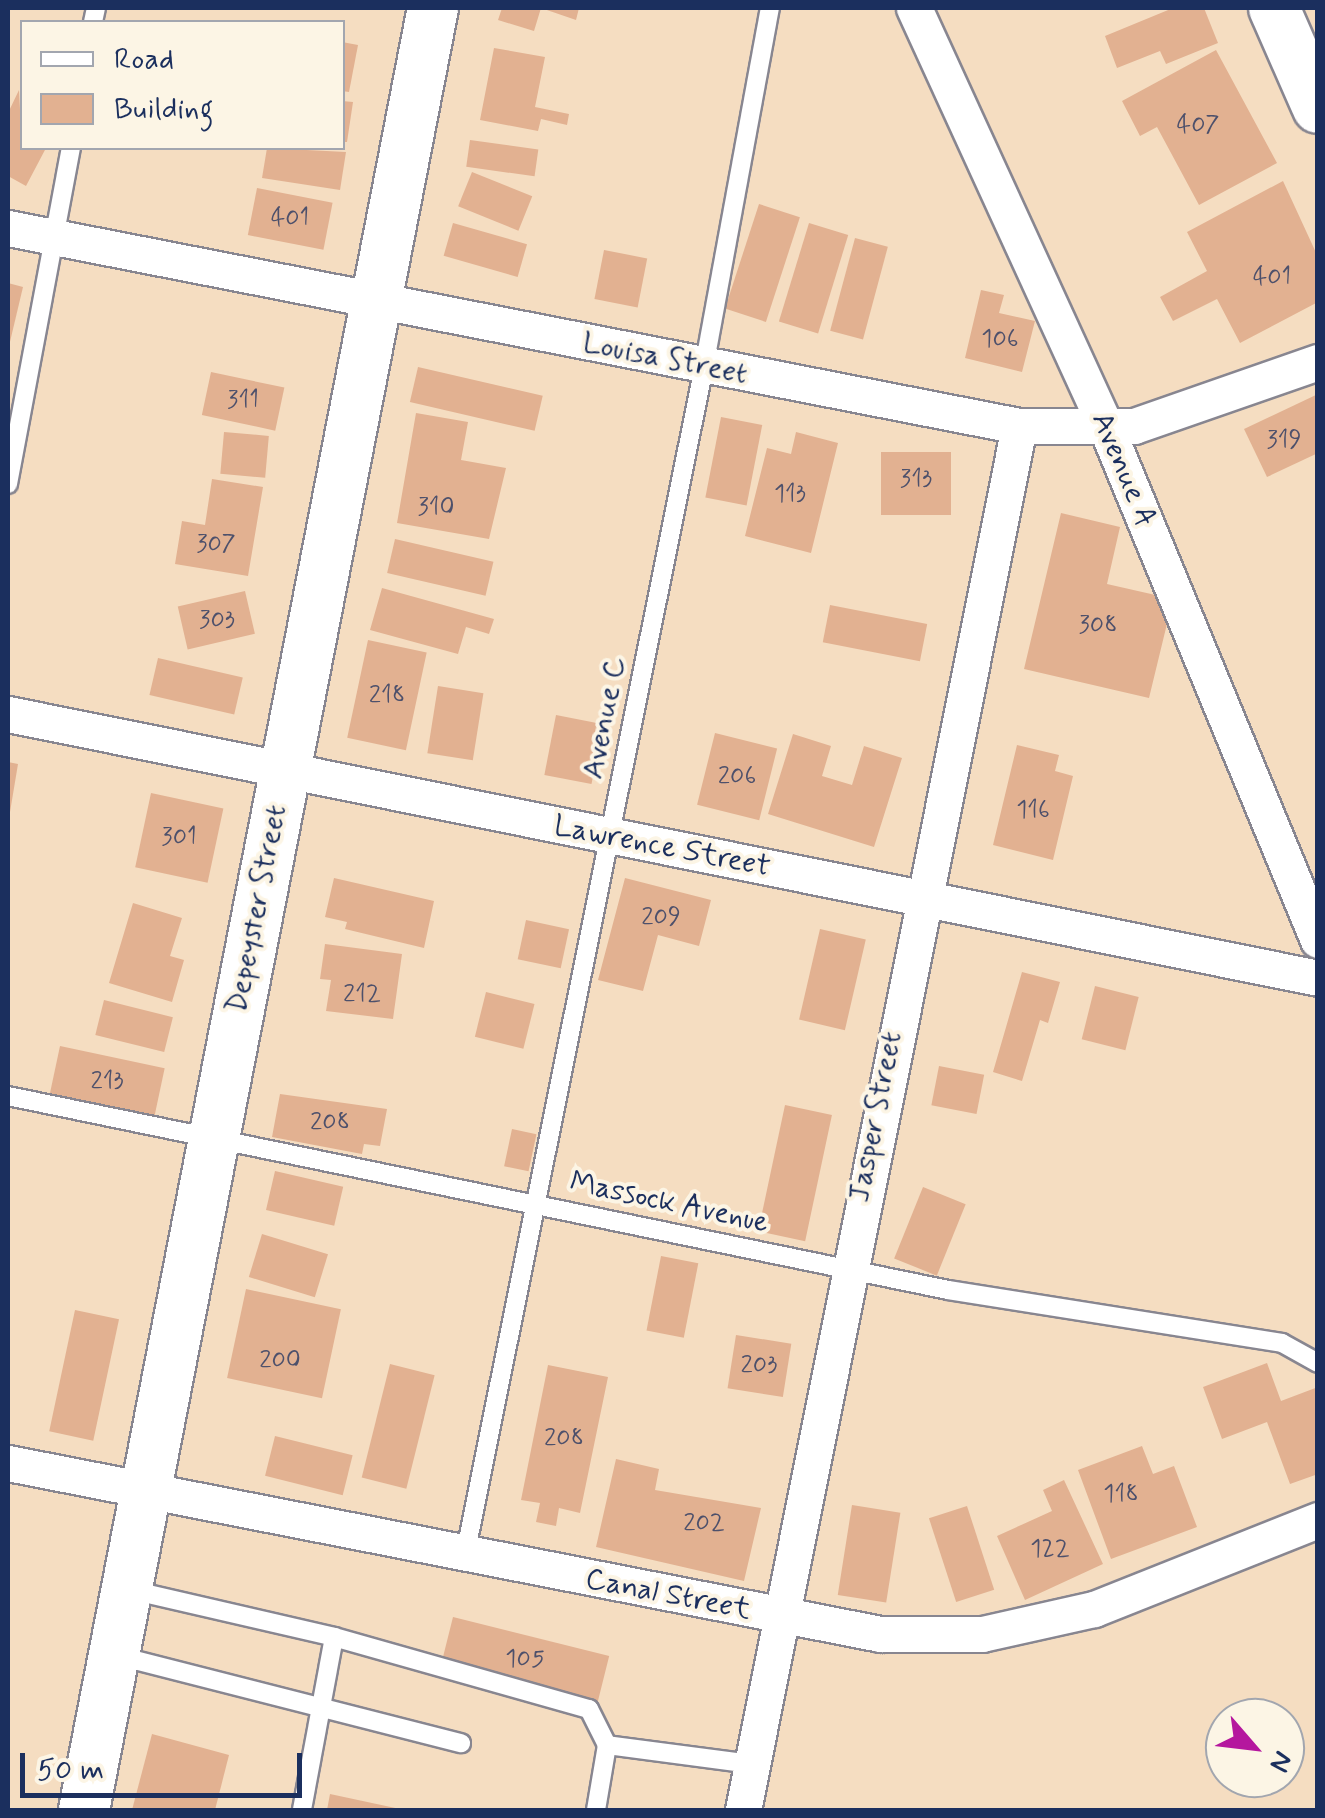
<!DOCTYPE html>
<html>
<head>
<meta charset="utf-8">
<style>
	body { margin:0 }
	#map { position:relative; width:1325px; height:1818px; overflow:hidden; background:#f5ddc1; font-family:Mynerve,sans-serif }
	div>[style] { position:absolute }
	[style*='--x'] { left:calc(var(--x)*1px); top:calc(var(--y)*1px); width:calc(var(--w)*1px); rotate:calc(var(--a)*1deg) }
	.building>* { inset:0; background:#e2b191; transform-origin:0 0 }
	.roads { filter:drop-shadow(2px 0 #888690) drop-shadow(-2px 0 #888690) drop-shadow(0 2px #888690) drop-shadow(0 -2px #888690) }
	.lane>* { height:18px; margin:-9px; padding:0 9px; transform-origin:9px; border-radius:9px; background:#fff }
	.street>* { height:35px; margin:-17.5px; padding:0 17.5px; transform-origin:17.5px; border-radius:17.5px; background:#fff }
	.secondary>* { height:50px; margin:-25px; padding:0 25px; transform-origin:25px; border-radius:25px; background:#fff }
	span { translate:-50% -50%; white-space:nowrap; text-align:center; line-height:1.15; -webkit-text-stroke:8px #fcf5e5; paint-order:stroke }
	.number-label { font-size:25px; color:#4d506b }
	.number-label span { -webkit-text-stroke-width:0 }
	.street-label { font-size:30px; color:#1b2f5e }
	.frame { position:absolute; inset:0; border:10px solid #1b2f5e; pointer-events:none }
	.legend { position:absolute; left:20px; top:20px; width:325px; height:130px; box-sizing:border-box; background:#fcf5e5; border:2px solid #a2a6af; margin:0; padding:12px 18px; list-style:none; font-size:30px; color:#1b2f5e }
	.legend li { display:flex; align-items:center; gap:20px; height:50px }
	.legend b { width:50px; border:2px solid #a2a6af }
	.north { position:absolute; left:1205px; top:1698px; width:100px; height:100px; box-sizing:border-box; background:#fcf5e5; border:2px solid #a2a6af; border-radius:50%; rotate:118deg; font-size:28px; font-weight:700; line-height:40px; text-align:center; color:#1b2f5e }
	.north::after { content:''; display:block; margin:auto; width:35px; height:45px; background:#b5179e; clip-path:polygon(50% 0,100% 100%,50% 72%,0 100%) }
	.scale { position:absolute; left:20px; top:1753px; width:282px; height:45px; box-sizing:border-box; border:5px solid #1b2f5e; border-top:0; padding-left:12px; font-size:30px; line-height:35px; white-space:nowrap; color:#1b2f5e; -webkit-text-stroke:8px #fcf5e5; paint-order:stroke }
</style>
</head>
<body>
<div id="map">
	<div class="building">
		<div style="clip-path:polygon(502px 8px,579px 8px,576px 20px,541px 8px,534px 31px,498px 20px)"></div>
		<div style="clip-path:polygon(1173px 8px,1204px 8px,1218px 43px,1166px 64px,1160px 51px,1117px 68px,1105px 36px)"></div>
		<div style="clip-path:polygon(342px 42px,358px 45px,349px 92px,342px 91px)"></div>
		<div style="clip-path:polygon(494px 48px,545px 57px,535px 107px,569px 114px,567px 125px,541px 119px,538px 131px,480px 120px)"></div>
		<div style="clip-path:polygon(1216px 50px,1277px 163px,1199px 205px,1157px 127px,1140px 136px,1122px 101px)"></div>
		<div style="clip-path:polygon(19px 90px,22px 148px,46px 148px,26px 186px,8px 176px,8px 113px)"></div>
		<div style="clip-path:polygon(342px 101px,353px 102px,347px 142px,342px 142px)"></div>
		<div style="left:470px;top:140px;width:69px;height:27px;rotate:8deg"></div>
		<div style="clip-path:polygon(267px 148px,346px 152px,340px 190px,262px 178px)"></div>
		<div style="left:472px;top:172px;width:65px;height:37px;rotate:22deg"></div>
		<div style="clip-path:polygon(1283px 181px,1318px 257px,1318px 302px,1240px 343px,1217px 299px,1173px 321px,1160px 297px,1207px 271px,1187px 232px)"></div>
		<div style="left:257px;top:188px;width:77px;height:48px;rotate:11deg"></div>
		<div style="left:759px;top:204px;width:43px;height:110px;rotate:18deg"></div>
		<div style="left:453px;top:223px;width:77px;height:34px;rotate:16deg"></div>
		<div style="left:809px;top:223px;width:41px;height:103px;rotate:17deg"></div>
		<div style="left:855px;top:238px;width:34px;height:96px;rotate:15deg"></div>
		<div style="left:604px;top:250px;width:44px;height:50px;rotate:11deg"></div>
		<div style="clip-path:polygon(8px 283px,23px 287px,9px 346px,8px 346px)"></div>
		<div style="clip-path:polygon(981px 290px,1004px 295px,999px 313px,1035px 321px,1022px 372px,965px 358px)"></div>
		<div style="left:418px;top:367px;width:128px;height:36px;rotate:13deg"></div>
		<div style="left:211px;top:372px;width:75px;height:44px;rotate:12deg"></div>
		<div style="clip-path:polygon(1318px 394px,1318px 453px,1267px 477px,1244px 429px)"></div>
		<div style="clip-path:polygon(416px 413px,468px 422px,461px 460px,506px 468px,489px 539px,397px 523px)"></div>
		<div style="left:721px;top:417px;width:42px;height:82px;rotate:11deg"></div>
		<div style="left:224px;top:432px;width:45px;height:42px;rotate:5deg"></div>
		<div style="clip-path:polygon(796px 432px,838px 443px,811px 553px,745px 536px,767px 448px,791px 454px)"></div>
		<div style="left:881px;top:452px;width:70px;height:63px"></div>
		<div style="clip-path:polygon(212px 479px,263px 487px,248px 576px,175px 564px,182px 521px,205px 525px)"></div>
		<div style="clip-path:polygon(1061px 513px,1120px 527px,1107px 584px,1173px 599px,1149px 698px,1024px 669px)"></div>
		<div style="left:395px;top:539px;width:101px;height:35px;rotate:13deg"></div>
		<div style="clip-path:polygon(382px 588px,494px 619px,489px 634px,466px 627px,458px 654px,370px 630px)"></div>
		<div style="left:245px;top:591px;width:44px;height:69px;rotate:77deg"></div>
		<div style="left:830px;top:605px;width:99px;height:38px;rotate:11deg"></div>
		<div style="left:368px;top:640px;width:60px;height:100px;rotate:12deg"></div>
		<div style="left:158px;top:658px;width:87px;height:38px;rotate:13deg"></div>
		<div style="left:438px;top:686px;width:46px;height:68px;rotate:9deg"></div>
		<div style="left:556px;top:715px;width:48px;height:61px;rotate:11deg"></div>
		<div style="left:715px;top:733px;width:64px;height:74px;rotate:14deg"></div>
		<div style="clip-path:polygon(793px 734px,831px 746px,822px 776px,852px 785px,864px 746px,902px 758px,874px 847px,768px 814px)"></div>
		<div style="clip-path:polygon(1017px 745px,1059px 755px,1055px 771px,1073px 776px,1053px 860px,993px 845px)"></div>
		<div style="clip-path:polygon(8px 762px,18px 764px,10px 812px,8px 812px)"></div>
		<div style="left:151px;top:793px;width:74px;height:76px;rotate:12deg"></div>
		<div style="clip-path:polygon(334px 878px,434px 901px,424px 948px,345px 929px,347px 922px,325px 917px)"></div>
		<div style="clip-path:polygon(625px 878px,711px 900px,699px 946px,658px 935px,643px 991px,598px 980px)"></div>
		<div style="clip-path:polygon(133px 903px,182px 918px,170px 956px,184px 960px,172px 1002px,109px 983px)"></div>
		<div style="left:526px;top:920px;width:44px;height:40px;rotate:12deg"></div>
		<div style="left:820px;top:929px;width:47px;height:93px;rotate:13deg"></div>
		<div style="clip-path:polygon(325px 944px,402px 954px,393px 1019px,326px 1011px,331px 980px,320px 979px)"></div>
		<div style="clip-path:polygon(1022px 972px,1060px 982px,1048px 1023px,1040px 1020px,1022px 1081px,993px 1072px)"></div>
		<div style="left:1095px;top:986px;width:45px;height:55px;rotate:14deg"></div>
		<div style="left:486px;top:992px;width:50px;height:46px;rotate:14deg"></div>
		<div style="left:104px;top:1000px;width:71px;height:36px;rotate:14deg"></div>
		<div style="left:60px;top:1046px;width:107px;height:50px;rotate:12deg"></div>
		<div style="left:939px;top:1066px;width:46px;height:40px;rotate:11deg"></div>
		<div style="clip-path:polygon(280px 1094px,387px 1109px,380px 1146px,364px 1144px,362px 1154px,272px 1137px)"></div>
		<div style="left:785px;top:1105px;width:48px;height:129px;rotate:12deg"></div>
		<div style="left:512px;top:1129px;width:25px;height:38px;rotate:12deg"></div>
		<div style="left:275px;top:1171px;width:70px;height:40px;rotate:13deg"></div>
		<div style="left:923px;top:1187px;width:46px;height:77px;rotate:22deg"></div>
		<div style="left:262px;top:1234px;width:69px;height:45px;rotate:17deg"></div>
		<div style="left:661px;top:1256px;width:38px;height:76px;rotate:11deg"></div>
		<div style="left:246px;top:1289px;width:97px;height:91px;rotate:12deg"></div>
		<div style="left:75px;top:1310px;width:45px;height:124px;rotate:12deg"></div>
		<div style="left:736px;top:1335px;width:56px;height:54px;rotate:9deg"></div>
		<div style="clip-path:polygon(1267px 1363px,1281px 1401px,1318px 1387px,1318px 1474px,1290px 1484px,1267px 1422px,1222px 1439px,1203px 1387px)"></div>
		<div style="left:390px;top:1364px;width:46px;height:117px;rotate:14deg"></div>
		<div style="clip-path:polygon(548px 1365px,608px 1377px,580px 1513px,559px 1508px,556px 1526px,536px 1522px,540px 1503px,521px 1500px)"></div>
		<div style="left:275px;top:1436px;width:80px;height:41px;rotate:14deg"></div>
		<div style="clip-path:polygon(1142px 1446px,1153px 1474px,1174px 1466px,1197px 1527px,1111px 1559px,1078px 1470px)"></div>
		<div style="clip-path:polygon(616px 1459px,659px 1469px,655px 1490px,761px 1508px,744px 1581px,596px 1547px)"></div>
		<div style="clip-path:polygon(1064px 1480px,1103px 1564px,1025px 1600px,997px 1536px,1052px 1511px,1043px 1490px)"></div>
		<div style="left:852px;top:1505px;width:49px;height:91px;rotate:9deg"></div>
		<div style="left:967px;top:1506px;width:88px;height:40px;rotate:72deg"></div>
		<div style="left:453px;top:1617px;width:161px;height:48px;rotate:14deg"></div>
		<div style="clip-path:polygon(152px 1734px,229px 1755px,215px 1810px,132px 1810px)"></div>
		<div style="clip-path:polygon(330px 1794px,400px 1809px,400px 1810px,327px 1810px)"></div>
	</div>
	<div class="roads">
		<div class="lane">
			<div style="--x:93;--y:22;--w:14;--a:-78"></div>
			<div style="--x:8;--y:484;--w:342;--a:-79.4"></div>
			<div style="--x:8;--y:1096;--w:960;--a:11.66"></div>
			<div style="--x:948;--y:1290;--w:338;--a:9"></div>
			<div style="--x:1282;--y:1343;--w:41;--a:29.1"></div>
			<div style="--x:465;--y:1555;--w:1212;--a:-78.63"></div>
			<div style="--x:704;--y:367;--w:365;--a:-79.6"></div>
			<div style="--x:131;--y:1590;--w:208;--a:13"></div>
			<div style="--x:334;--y:1637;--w:176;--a:100.5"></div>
			<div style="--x:334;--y:1637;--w:265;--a:15.8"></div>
			<div style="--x:589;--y:1709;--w:40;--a:63.4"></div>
			<div style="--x:119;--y:1656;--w:353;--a:14.3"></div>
			<div style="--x:596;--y:1810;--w:66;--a:-80.4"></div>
			<div style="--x:607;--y:1745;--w:146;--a:7.5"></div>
		</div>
		<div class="street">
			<div style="--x:914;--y:8;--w:461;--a:65.4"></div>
			<div style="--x:1106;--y:427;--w:555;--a:67.55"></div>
			<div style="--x:8;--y:228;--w:1030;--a:11.08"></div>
			<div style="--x:1019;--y:426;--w:115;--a:0"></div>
			<div style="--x:1134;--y:426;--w:195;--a:-19.2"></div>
			<div style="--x:8;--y:714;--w:1336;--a:11.39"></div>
			<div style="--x:8;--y:1463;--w:889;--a:11.09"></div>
			<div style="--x:880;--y:1634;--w:102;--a:0"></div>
			<div style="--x:982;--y:1634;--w:115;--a:-12.6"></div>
			<div style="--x:1094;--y:1609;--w:241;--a:-21.7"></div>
			<div style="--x:743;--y:1810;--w:1411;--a:-78.72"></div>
		</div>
		<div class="secondary">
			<div style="--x:1274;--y:8;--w:109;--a:66.3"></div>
			<div style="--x:84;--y:1810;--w:1835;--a:-79.04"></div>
		</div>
	</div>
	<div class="number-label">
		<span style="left:1198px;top:126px">407</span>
		<span style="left:290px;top:219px">401</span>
		<span style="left:1272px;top:278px">401</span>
		<span style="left:1000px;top:340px">106</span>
		<span style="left:243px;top:401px">311</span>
		<span style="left:1284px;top:441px">319</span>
		<span style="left:916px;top:480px">313</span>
		<span style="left:790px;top:495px">113</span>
		<span style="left:436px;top:508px">310</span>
		<span style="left:216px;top:545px">307</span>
		<span style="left:217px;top:621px">303</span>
		<span style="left:1098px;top:626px">308</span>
		<span style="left:387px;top:696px">218</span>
		<span style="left:737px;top:777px">206</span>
		<span style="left:1033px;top:811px">116</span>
		<span style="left:179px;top:838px">301</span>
		<span style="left:661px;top:918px">209</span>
		<span style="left:362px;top:995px">212</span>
		<span style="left:107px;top:1082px">213</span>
		<span style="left:330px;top:1123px">208</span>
		<span style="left:280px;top:1361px">200</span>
		<span style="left:759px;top:1366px">203</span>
		<span style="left:564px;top:1439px">208</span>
		<span style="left:1121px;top:1495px">118</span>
		<span style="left:704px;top:1524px">202</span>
		<span style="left:1050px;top:1550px">122</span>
		<span style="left:525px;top:1660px">105</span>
	</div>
	<div class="street-label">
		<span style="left:665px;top:359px;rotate:11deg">Louisa Street</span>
		<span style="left:1123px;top:470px;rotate:67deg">Avenue A</span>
		<span style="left:605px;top:718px;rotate:-79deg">Avenue C</span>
		<span style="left:662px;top:847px;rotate:11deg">Lawrence Street</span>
		<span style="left:257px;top:909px;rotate:-79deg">Depeyster Street</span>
		<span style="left:876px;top:1117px;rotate:-79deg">Jasper Street</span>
		<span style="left:669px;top:1203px;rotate:12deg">Massock Avenue</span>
		<span style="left:668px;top:1595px;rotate:11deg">Canal Street</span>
	</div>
	<div class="frame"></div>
	<ul class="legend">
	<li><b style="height:12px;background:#fff"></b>Road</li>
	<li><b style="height:28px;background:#e2b191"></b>Building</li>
	</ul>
	<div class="north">N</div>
	<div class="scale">50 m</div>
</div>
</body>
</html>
